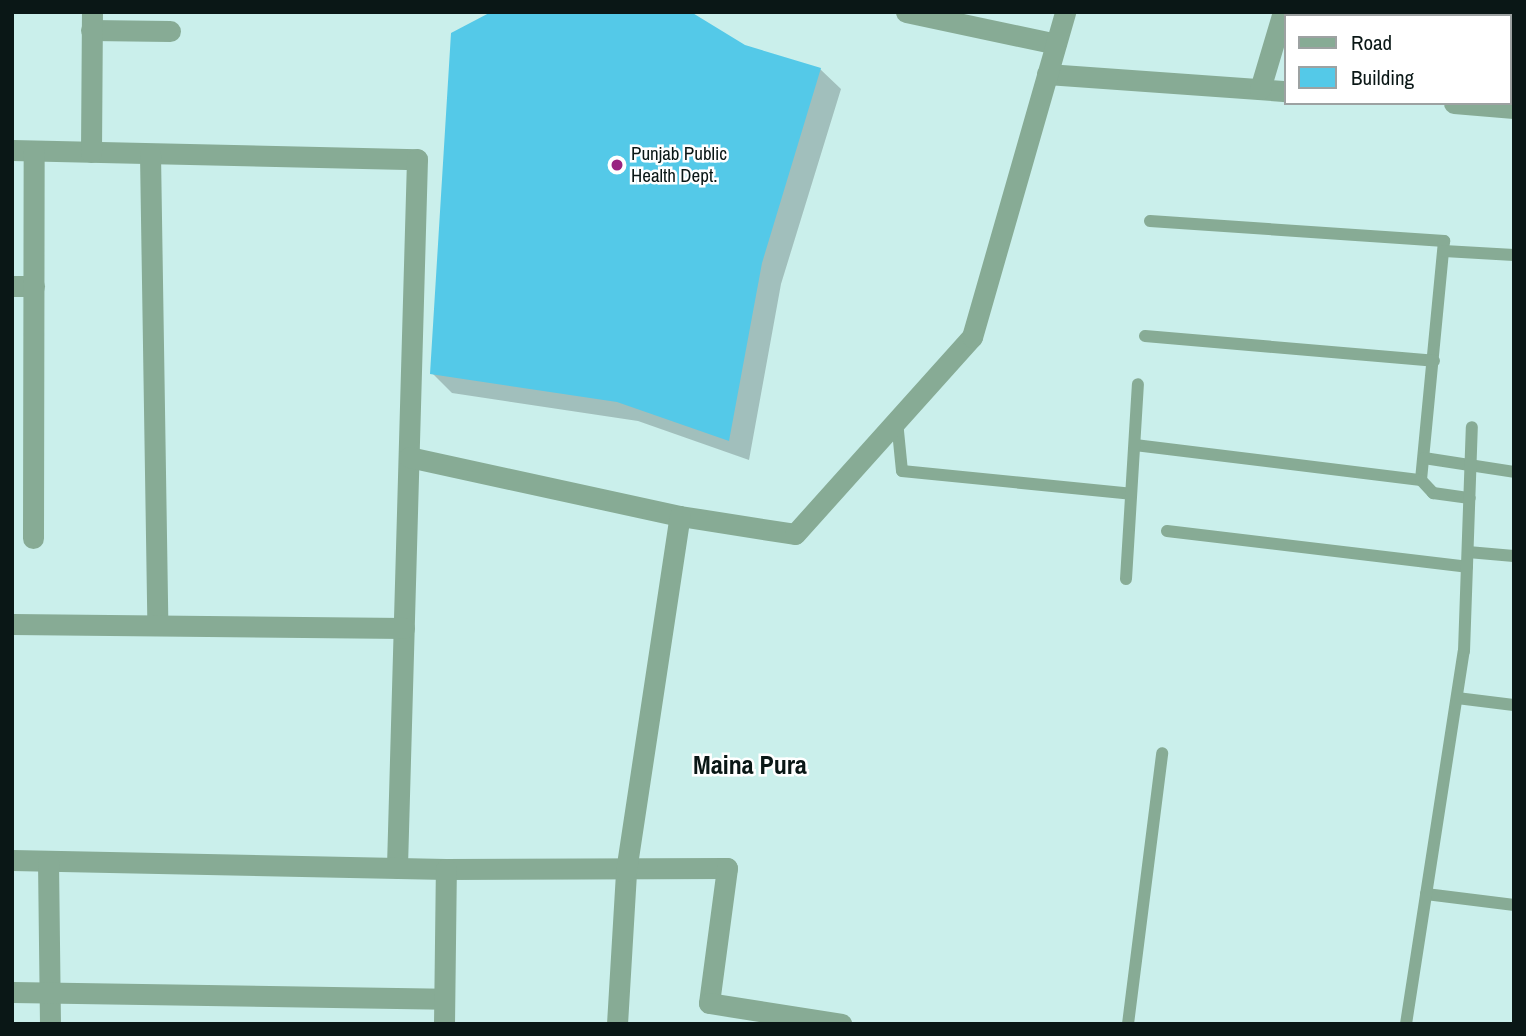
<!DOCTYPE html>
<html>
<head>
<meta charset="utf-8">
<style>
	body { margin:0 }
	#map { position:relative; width:1526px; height:1036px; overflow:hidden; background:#caefeb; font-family:"Archivo Narrow",sans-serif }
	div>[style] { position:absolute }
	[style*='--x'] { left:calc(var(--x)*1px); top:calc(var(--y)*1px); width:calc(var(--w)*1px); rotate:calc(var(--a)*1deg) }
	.shadow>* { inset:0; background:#0003 }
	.building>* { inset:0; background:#54c9e8 }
	.lane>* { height:12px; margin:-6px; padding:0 6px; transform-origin:6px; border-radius:6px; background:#87ab95 }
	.street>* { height:21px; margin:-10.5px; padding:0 10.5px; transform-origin:10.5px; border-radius:10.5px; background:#87ab95 }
	.dots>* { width:19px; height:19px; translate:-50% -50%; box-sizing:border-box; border:4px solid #fff; border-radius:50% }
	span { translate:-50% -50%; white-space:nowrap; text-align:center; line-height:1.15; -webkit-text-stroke:5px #fff; paint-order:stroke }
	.poi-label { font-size:19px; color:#0a1716 }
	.left { translate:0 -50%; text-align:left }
	.district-label { font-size:26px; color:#0a1716; font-weight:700 }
	.frame { position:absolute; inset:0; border:14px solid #0a1716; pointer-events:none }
	.legend { position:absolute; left:1284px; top:14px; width:228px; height:91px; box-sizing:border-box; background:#fff; border:2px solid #9da2a2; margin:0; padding:9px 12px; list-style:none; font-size:21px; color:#0a1716 }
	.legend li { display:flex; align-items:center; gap:14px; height:35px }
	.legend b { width:35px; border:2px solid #9da2a2 }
</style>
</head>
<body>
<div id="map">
	<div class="shadow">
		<div style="clip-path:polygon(745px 46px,820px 69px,841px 89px,781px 284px,749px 460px,638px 421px,452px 393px,432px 373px)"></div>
	</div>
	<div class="building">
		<div style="clip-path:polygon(491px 12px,691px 12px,745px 45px,821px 68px,762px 263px,729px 441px,617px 402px,430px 374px,451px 33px)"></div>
	</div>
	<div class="lane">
		<div style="--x:1150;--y:221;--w:295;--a:3.9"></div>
		<div style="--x:1444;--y:241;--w:240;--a:95.5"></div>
		<div style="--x:1444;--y:251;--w:70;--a:3.3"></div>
		<div style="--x:1145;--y:336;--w:290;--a:4.9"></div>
		<div style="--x:897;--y:421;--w:50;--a:84.3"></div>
		<div style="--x:902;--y:471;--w:230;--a:5.7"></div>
		<div style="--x:1135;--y:445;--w:288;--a:7"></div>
		<div style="--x:1421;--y:480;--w:18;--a:47"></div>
		<div style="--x:1433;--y:493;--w:37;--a:8"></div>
		<div style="--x:1424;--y:458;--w:91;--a:8.8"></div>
		<div style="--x:1167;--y:531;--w:302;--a:6.8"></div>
		<div style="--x:1468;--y:552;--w:46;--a:5"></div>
		<div style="--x:1126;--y:579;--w:195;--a:-86.5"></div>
		<div style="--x:1457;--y:698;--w:57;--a:7"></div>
		<div style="--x:1426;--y:894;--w:89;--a:7.1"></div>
		<div style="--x:1128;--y:1024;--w:273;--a:-82.8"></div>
		<div style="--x:1406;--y:1024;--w:377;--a:-81.2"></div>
		<div style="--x:1464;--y:651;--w:224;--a:-88"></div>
	</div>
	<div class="street">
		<div style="--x:906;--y:12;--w:153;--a:12"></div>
		<div style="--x:1460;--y:16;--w:4;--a:-76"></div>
		<div style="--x:91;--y:30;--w:79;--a:0.7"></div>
		<div style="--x:1047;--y:74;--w:240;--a:4.1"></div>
		<div style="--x:1260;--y:89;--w:80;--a:-73.4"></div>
		<div style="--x:1454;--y:103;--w:60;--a:4.8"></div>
		<div style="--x:12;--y:150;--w:405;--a:1.3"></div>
		<div style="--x:417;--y:159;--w:709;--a:91.62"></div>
		<div style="--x:91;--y:152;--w:140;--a:-89.6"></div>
		<div style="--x:150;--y:154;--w:471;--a:89.1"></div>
		<div style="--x:12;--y:286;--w:22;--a:0"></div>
		<div style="--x:409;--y:457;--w:277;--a:12.3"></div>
		<div style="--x:680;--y:516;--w:116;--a:8.9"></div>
		<div style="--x:795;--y:534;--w:265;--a:-48.1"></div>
		<div style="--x:972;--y:337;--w:338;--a:-74"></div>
		<div style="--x:33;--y:538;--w:387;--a:-89.9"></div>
		<div style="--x:12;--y:624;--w:392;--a:0.6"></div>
		<div style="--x:12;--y:860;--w:434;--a:1.2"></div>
		<div style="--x:446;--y:869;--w:281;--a:-0.2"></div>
		<div style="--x:727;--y:868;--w:136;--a:97.6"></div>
		<div style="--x:709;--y:1003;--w:134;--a:9"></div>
		<div style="--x:48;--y:861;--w:163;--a:89.3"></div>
		<div style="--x:12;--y:992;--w:432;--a:0.9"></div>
		<div style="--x:444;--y:1024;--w:155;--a:-89.3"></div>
		<div style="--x:617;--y:1024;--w:153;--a:-86.6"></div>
		<div style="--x:626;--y:871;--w:359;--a:-81.4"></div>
	</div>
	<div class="dots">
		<div style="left:617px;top:165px;background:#982380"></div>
	</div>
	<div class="poi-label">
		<span class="left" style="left:631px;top:165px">Punjab Public<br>Health Dept.</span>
	</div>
	<div class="district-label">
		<span style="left:750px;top:765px">Maina Pura</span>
	</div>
	<div class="frame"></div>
	<ul class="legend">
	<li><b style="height:9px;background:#87ab95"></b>Road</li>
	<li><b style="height:19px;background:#54c9e8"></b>Building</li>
	</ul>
</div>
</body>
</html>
